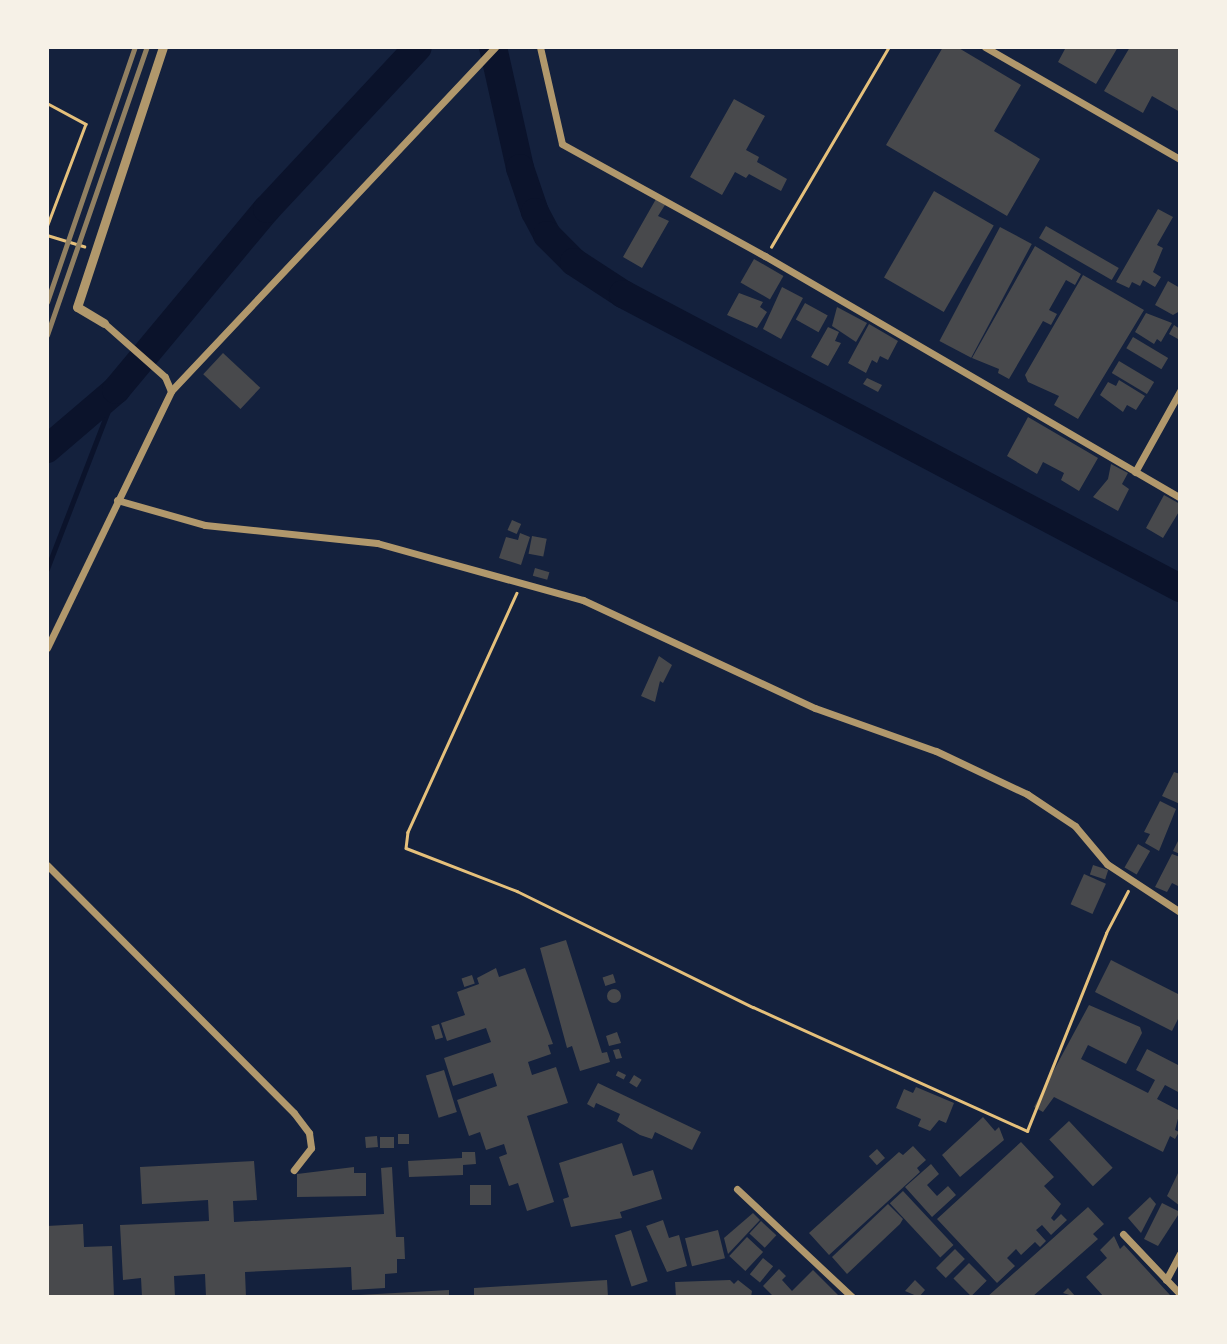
<!DOCTYPE html>
<html>
<head>
<meta charset="utf-8">
<style>
	body { margin:0 }
	#map { position:relative; width:1227px; height:1344px; overflow:hidden; background:#14213d; font-family:"Work Sans",sans-serif }
	div>[style] { position:absolute }
	[style*='--x'] { left:calc(var(--x)*1px); top:calc(var(--y)*1px); width:calc(var(--w)*1px); rotate:calc(var(--a)*1deg) }
	.stream>* { height:4.5px; margin:-2.25px; padding:0 2.25px; transform-origin:2.25px; border-radius:2.25px; background:#0b132b }
	.river>* { height:28px; margin:-14px; padding:0 14px; transform-origin:14px; border-radius:14px; background:#0b132b }
	.building>* { inset:0; background:#48494c; transform-origin:0 0 }
	.round { border-radius:50% }
	.path>* { height:2.5px; margin:-1.25px; padding:0 1.25px; transform-origin:1.25px; border-radius:1.25px; background:#e5c07b }
	.minor>* { height:7px; margin:-3.5px; padding:0 3.5px; transform-origin:3.5px; border-radius:3.5px; background:#b1986c }
	.tertiary>* { height:9px; margin:-4.5px; padding:0 4.5px; transform-origin:4.5px; border-radius:4.5px; background:#b1986c }
	.rail>* { height:4.5px; margin:-2.25px; padding:0 2.25px; transform-origin:2.25px; border-radius:2.25px; background:#918062 }
	span { translate:-50% -50%; white-space:nowrap; text-align:center; line-height:1.15; -webkit-text-stroke:5px #f6f1e7; paint-order:stroke }
	.frame { position:absolute; inset:0; border:49px solid #f6f1e7; pointer-events:none }
</style>
</head>
<body>
<div id="map">
	<div class="stream">
		<div style="--x:47;--y:569;--w:192;--a:-68.9"></div>
	</div>
	<div class="river">
		<div style="--x:493;--y:47;--w:124;--a:77.4"></div>
		<div style="--x:520;--y:168;--w:46;--a:71.2"></div>
		<div style="--x:535;--y:212;--w:26;--a:62"></div>
		<div style="--x:547;--y:235;--w:38;--a:45"></div>
		<div style="--x:574;--y:262;--w:59;--a:33.1"></div>
		<div style="--x:623;--y:294;--w:630;--a:27.83"></div>
		<div style="--x:47;--y:449;--w:91;--a:-40.5"></div>
		<div style="--x:116;--y:390;--w:236;--a:-50.2"></div>
		<div style="--x:267;--y:209;--w:221;--a:-47"></div>
	</div>
	<div class="building">
		<div style="clip-path:polygon(943px 47px,957px 47px,1021px 85px,994px 131px,1040px 159px,1007px 216px,886px 145px)"></div>
		<div style="clip-path:polygon(1061px 47px,1118px 47px,1096px 84px,1058px 62px,1065px 49px)"></div>
		<div style="clip-path:polygon(1130px 47px,1180px 47px,1180px 112px,1152px 96px,1143px 113px,1104px 91px)"></div>
		<div style="clip-path:polygon(734px 99px,765px 116px,746px 150px,759px 157px,757px 162px,787px 179px,781px 191px,749px 174px,746px 178px,735px 172px,722px 195px,690px 177px)"></div>
		<div style="left:934px;top:191px;width:69px;height:100px;rotate:30deg"></div>
		<div style="clip-path:polygon(656px 199px,665px 205px,658px 216px,669px 221px,642px 268px,623px 257px)"></div>
		<div style="clip-path:polygon(1158px 209px,1173px 217px,1157px 245px,1163px 248px,1153px 272px,1161px 277px,1155px 287px,1143px 280px,1140px 286px,1132px 282px,1129px 288px,1116px 282px)"></div>
		<div style="left:1046px;top:226px;width:84px;height:14px;rotate:30deg"></div>
		<div style="left:1000px;top:227px;width:36px;height:129px;rotate:28deg"></div>
		<div style="clip-path:polygon(1035px 246px,1081px 274px,1075px 285px,1066px 280px,1049px 310px,1057px 314px,1051px 325px,1043px 321px,1009px 379px,998px 373px,999px 369px,972px 358px)"></div>
		<div style="left:754px;top:259px;width:34px;height:27px;rotate:30deg"></div>
		<div style="clip-path:polygon(1083px 275px,1144px 310px,1078px 419px,1054px 405px,1059px 396px,1028px 382px,1025px 375px)"></div>
		<div style="clip-path:polygon(1168px 281px,1180px 288px,1180px 311px,1173px 315px,1155px 305px)"></div>
		<div style="clip-path:polygon(782px 287px,803px 298px,781px 339px,763px 329px)"></div>
		<div style="clip-path:polygon(739px 293px,763px 302px,760px 307px,767px 312px,757px 328px,727px 315px)"></div>
		<div style="left:805px;top:303px;width:26px;height:19px;rotate:29deg"></div>
		<div style="clip-path:polygon(837px 307px,867px 323px,856px 342px,832px 326px)"></div>
		<div style="clip-path:polygon(1146px 313px,1172px 323px,1161px 342px,1157px 339px,1154px 344px,1135px 332px)"></div>
		<div style="clip-path:polygon(869px 324px,898px 341px,888px 360px,880px 356px,877px 363px,872px 360px,866px 373px,848px 363px)"></div>
		<div style="clip-path:polygon(1174px 325px,1180px 329px,1178px 339px,1169px 334px)"></div>
		<div style="clip-path:polygon(828px 327px,839px 332px,835px 341px,841px 343px,828px 366px,811px 357px)"></div>
		<div style="left:1133px;top:337px;width:41px;height:13px;rotate:31deg"></div>
		<div style="left:223px;top:353px;width:51px;height:29px;rotate:43deg"></div>
		<div style="left:1119px;top:361px;width:41px;height:14px;rotate:31deg"></div>
		<div style="clip-path:polygon(867px 378px,882px 385px,878px 392px,863px 384px)"></div>
		<div style="clip-path:polygon(1119px 380px,1145px 396px,1136px 410px,1127px 405px,1123px 412px,1100px 395px,1108px 382px,1116px 386px)"></div>
		<div style="clip-path:polygon(1028px 417px,1098px 458px,1079px 491px,1061px 480px,1064px 473px,1043px 462px,1037px 474px,1007px 456px)"></div>
		<div style="clip-path:polygon(1111px 464px,1128px 473px,1122px 484px,1129px 489px,1118px 511px,1093px 497px,1108px 479px)"></div>
		<div style="clip-path:polygon(1164px 495px,1180px 504px,1180px 510px,1163px 538px,1146px 528px)"></div>
		<div style="left:512px;top:520px;width:10px;height:11px;rotate:24deg"></div>
		<div style="clip-path:polygon(520px 533px,530px 537px,521px 565px,499px 558px,506px 537px,518px 540px)"></div>
		<div style="left:532px;top:536px;width:15px;height:18px;rotate:11deg"></div>
		<div style="left:535px;top:568px;width:15px;height:8px;rotate:16deg"></div>
		<div style="clip-path:polygon(659px 656px,672px 665px,663px 683px,660px 681px,655px 702px,641px 696px)"></div>
		<div style="clip-path:polygon(1174px 772px,1180px 774px,1180px 804px,1162px 796px)"></div>
		<div style="clip-path:polygon(1160px 801px,1176px 809px,1159px 851px,1145px 843px,1150px 834px,1144px 832px)"></div>
		<div style="clip-path:polygon(1180px 837px,1180px 854px,1173px 851px)"></div>
		<div style="left:1138px;top:844px;width:14px;height:27px;rotate:30deg"></div>
		<div style="clip-path:polygon(1172px 854px,1180px 857px,1180px 887px,1172px 883px,1167px 892px,1155px 887px)"></div>
		<div style="left:1093px;top:865px;width:16px;height:10px;rotate:18deg"></div>
		<div style="left:1084px;top:874px;width:24px;height:33px;rotate:24deg"></div>
		<div style="clip-path:polygon(566px 940px,602px 1053px,607px 1052px,610px 1062px,580px 1071px,572px 1046px,567px 1048px,540px 948px)"></div>
		<div style="clip-path:polygon(1111px 960px,1180px 995px,1180px 1015px,1172px 1031px,1095px 992px)"></div>
		<div style="clip-path:polygon(496px 968px,499px 977px,525px 968px,553px 1044px,548px 1045px,551px 1054px,528px 1062px,532px 1075px,556px 1067px,568px 1103px,527px 1116px,554px 1202px,527px 1211px,518px 1183px,509px 1186px,499px 1157px,507px 1154px,504px 1144px,486px 1150px,480px 1132px,469px 1136px,457px 1100px,497px 1086px,493px 1073px,453px 1086px,444px 1058px,491px 1042px,486px 1028px,447px 1041px,441px 1023px,465px 1015px,457px 992px,479px 984px,477px 978px)"></div>
		<div style="left:613px;top:974px;width:9px;height:11px;rotate:72deg"></div>
		<div style="left:472px;top:975px;width:9px;height:11px;rotate:72deg"></div>
		<div class="round" style="left:607px;top:989px;width:14px;height:14px"></div>
		<div style="clip-path:polygon(1089px 1005px,1140px 1027px,1142px 1033px,1126px 1064px,1088px 1045px,1081px 1059px,1148px 1093px,1155px 1080px,1136px 1070px,1147px 1049px,1180px 1066px,1180px 1093px,1165px 1085px,1157px 1099px,1180px 1111px,1175px 1130px,1179px 1132px,1175px 1139px,1170px 1136px,1163px 1152px,1054px 1097px,1043px 1112px,1034px 1107px)"></div>
		<div style="left:439px;top:1024px;width:14px;height:8px;rotate:73deg"></div>
		<div style="clip-path:polygon(617px 1032px,621px 1043px,609px 1046px,606px 1036px)"></div>
		<div style="clip-path:polygon(619px 1049px,622px 1058px,616px 1059px,613px 1050px)"></div>
		<div style="left:444px;top:1070px;width:44px;height:19px;rotate:73deg"></div>
		<div style="left:618px;top:1071px;width:9px;height:5px;rotate:27deg"></div>
		<div style="left:634px;top:1075px;width:9px;height:9px;rotate:32deg"></div>
		<div style="clip-path:polygon(598px 1083px,701px 1132px,692px 1150px,655px 1132px,652px 1139px,640px 1135px,617px 1121px,620px 1114px,596px 1103px,594px 1108px,587px 1104px)"></div>
		<div style="clip-path:polygon(916px 1087px,954px 1103px,946px 1123px,939px 1120px,930px 1131px,918px 1126px,921px 1119px,896px 1108px,904px 1089px,913px 1093px)"></div>
		<div style="clip-path:polygon(983px 1117px,995px 1131px,999px 1127px,1004px 1140px,960px 1177px,942px 1155px)"></div>
		<div style="left:1069px;top:1121px;width:64px;height:27px;rotate:47deg"></div>
		<div style="left:398px;top:1134px;width:11px;height:10px"></div>
		<div style="left:377px;top:1136px;width:11px;height:12px;rotate:85deg"></div>
		<div style="left:380px;top:1137px;width:14px;height:11px"></div>
		<div style="clip-path:polygon(1021px 1142px,1054px 1177px,1044px 1186px,1061px 1204px,1051px 1218px,1054px 1221px,1061px 1214px,1067px 1220px,1051px 1235px,1042px 1225px,1036px 1230px,1046px 1241px,1040px 1247px,1035px 1242px,1021px 1255px,1016px 1249px,1007px 1258px,1015px 1266px,997px 1283px,937px 1219px)"></div>
		<div style="clip-path:polygon(622px 1143px,633px 1176px,653px 1170px,662px 1199px,620px 1212px,622px 1218px,571px 1227px,563px 1199px,569px 1197px,559px 1163px)"></div>
		<div style="clip-path:polygon(913px 1146px,926px 1160px,917px 1168px,920px 1172px,829px 1255px,809px 1233px,899px 1152px,903px 1155px)"></div>
		<div style="left:877px;top:1149px;width:12px;height:11px;rotate:48deg"></div>
		<div style="clip-path:polygon(462px 1152px,475px 1152px,476px 1164px,463px 1165px,463px 1175px,409px 1177px,408px 1161px,462px 1158px)"></div>
		<div style="clip-path:polygon(254px 1161px,257px 1200px,233px 1201px,234px 1222px,384px 1214px,381px 1168px,392px 1167px,396px 1237px,404px 1237px,405px 1259px,397px 1259px,397px 1273px,385px 1274px,385px 1288px,352px 1290px,351px 1267px,245px 1272px,246px 1297px,206px 1297px,205px 1274px,174px 1276px,175px 1297px,142px 1297px,141px 1278px,123px 1280px,120px 1225px,209px 1221px,208px 1200px,142px 1204px,140px 1167px)"></div>
		<div style="clip-path:polygon(931px 1164px,939px 1174px,927px 1185px,937px 1196px,948px 1186px,956px 1195px,932px 1217px,905px 1187px)"></div>
		<div style="clip-path:polygon(354px 1167px,354px 1173px,366px 1173px,366px 1196px,297px 1197px,297px 1174px)"></div>
		<div style="clip-path:polygon(1180px 1169px,1180px 1206px,1167px 1196px)"></div>
		<div style="left:470px;top:1185px;width:21px;height:20px"></div>
		<div style="left:903px;top:1191px;width:74px;height:18px;rotate:47deg"></div>
		<div style="clip-path:polygon(1150px 1197px,1156px 1204px,1141px 1233px,1128px 1218px)"></div>
		<div style="clip-path:polygon(1162px 1203px,1180px 1212px,1158px 1246px,1144px 1239px)"></div>
		<div style="clip-path:polygon(888px 1204px,903px 1219px,900px 1224px,847px 1274px,832px 1257px)"></div>
		<div style="clip-path:polygon(1088px 1207px,1104px 1224px,1093px 1234px,1098px 1239px,1032px 1297px,987px 1297px)"></div>
		<div style="clip-path:polygon(753px 1213px,760px 1220px,728px 1254px,724px 1238px)"></div>
		<div style="clip-path:polygon(663px 1220px,669px 1238px,679px 1235px,687px 1266px,667px 1272px,646px 1226px)"></div>
		<div style="left:761px;top:1221px;width:21px;height:17px;rotate:43deg"></div>
		<div style="clip-path:polygon(83px 1224px,84px 1247px,112px 1246px,114px 1297px,47px 1297px,47px 1226px)"></div>
		<div style="left:631px;top:1230px;width:54px;height:17px;rotate:72deg"></div>
		<div style="left:718px;top:1230px;width:29px;height:34px;rotate:76deg"></div>
		<div style="clip-path:polygon(1114px 1236px,1120px 1249px,1124px 1245px,1170px 1295px,1104px 1297px,1086px 1277px,1107px 1258px,1100px 1250px)"></div>
		<div style="left:747px;top:1237px;width:22px;height:26px;rotate:43deg"></div>
		<div style="left:955px;top:1249px;width:14px;height:27px;rotate:45deg"></div>
		<div style="left:763px;top:1258px;width:13px;height:21px;rotate:39deg"></div>
		<div style="left:969px;top:1263px;width:25px;height:22px;rotate:45deg"></div>
		<div style="clip-path:polygon(779px 1269px,786px 1276px,782px 1280px,792px 1291px,813px 1270px,840px 1297px,774px 1297px,763px 1286px)"></div>
		<div style="clip-path:polygon(607px 1280px,608px 1297px,474px 1297px,474px 1288px)"></div>
		<div style="clip-path:polygon(730px 1280px,734px 1284px,738px 1280px,752px 1291px,751px 1297px,676px 1297px,675px 1282px)"></div>
		<div style="clip-path:polygon(915px 1280px,925px 1290px,919px 1297px,905px 1291px)"></div>
		<div style="clip-path:polygon(1068px 1288px,1076px 1297px,1063px 1293px)"></div>
		<div style="clip-path:polygon(449px 1290px,449px 1297px,359px 1297px,359px 1295px)"></div>
	</div>
	<div class="path">
		<div style="--x:47;--y:103;--w:44;--a:28.3"></div>
		<div style="--x:86;--y:124;--w:110;--a:110.7"></div>
		<div style="--x:47;--y:235;--w:39;--a:17"></div>
		<div style="--x:771;--y:247;--w:232;--a:-59.5"></div>
		<div style="--x:517;--y:593;--w:263;--a:114.5"></div>
		<div style="--x:408;--y:832;--w:16;--a:97"></div>
		<div style="--x:406;--y:848;--w:119;--a:21.2"></div>
		<div style="--x:517;--y:891;--w:263;--a:26.2"></div>
		<div style="--x:753;--y:1007;--w:301;--a:24.3"></div>
		<div style="--x:1027;--y:1131;--w:213;--a:-68.2"></div>
		<div style="--x:1106;--y:933;--w:47;--a:-62.4"></div>
	</div>
	<div class="minor">
		<div style="--x:540;--y:47;--w:99;--a:77.2"></div>
		<div style="--x:562;--y:144;--w:232;--a:28.9"></div>
		<div style="--x:765;--y:256;--w:480;--a:30.2"></div>
		<div style="--x:985;--y:47;--w:225;--a:29.9"></div>
		<div style="--x:104;--y:323;--w:81;--a:41.5"></div>
		<div style="--x:165;--y:377;--w:15;--a:67"></div>
		<div style="--x:1135;--y:472;--w:93;--a:-60.9"></div>
		<div style="--x:117;--y:500;--w:91;--a:15.9"></div>
		<div style="--x:205;--y:525;--w:173;--a:6"></div>
		<div style="--x:377;--y:543;--w:214;--a:15.5"></div>
		<div style="--x:583;--y:600;--w:256;--a:25"></div>
		<div style="--x:815;--y:708;--w:128;--a:19.6"></div>
		<div style="--x:936;--y:751;--w:101;--a:25.3"></div>
		<div style="--x:1027;--y:794;--w:58;--a:33.7"></div>
		<div style="--x:1075;--y:826;--w:50;--a:49.9"></div>
		<div style="--x:1107;--y:864;--w:87;--a:33.3"></div>
		<div style="--x:47;--y:648;--w:285;--a:-64.2"></div>
		<div style="--x:171;--y:391;--w:473;--a:-46.7"></div>
		<div style="--x:47;--y:865;--w:350;--a:45.1"></div>
		<div style="--x:294;--y:1113;--w:25;--a:53"></div>
		<div style="--x:309;--y:1133;--w:15;--a:82"></div>
		<div style="--x:311;--y:1148;--w:28;--a:128"></div>
		<div style="--x:737;--y:1189;--w:158;--a:43.2"></div>
		<div style="--x:1123;--y:1234;--w:83;--a:46.5"></div>
		<div style="--x:1166;--y:1280;--w:30;--a:-62"></div>
	</div>
	<div class="tertiary">
		<div style="--x:104;--y:323;--w:31;--a:-149"></div>
		<div style="--x:77;--y:307;--w:274;--a:-71.7"></div>
	</div>
	<div class="rail">
		<div style="--x:47;--y:302;--w:270;--a:-71"></div>
		<div style="--x:47;--y:335;--w:305;--a:-70.9"></div>
	</div>
	<div class="frame"></div>
</div>
</body>
</html>
